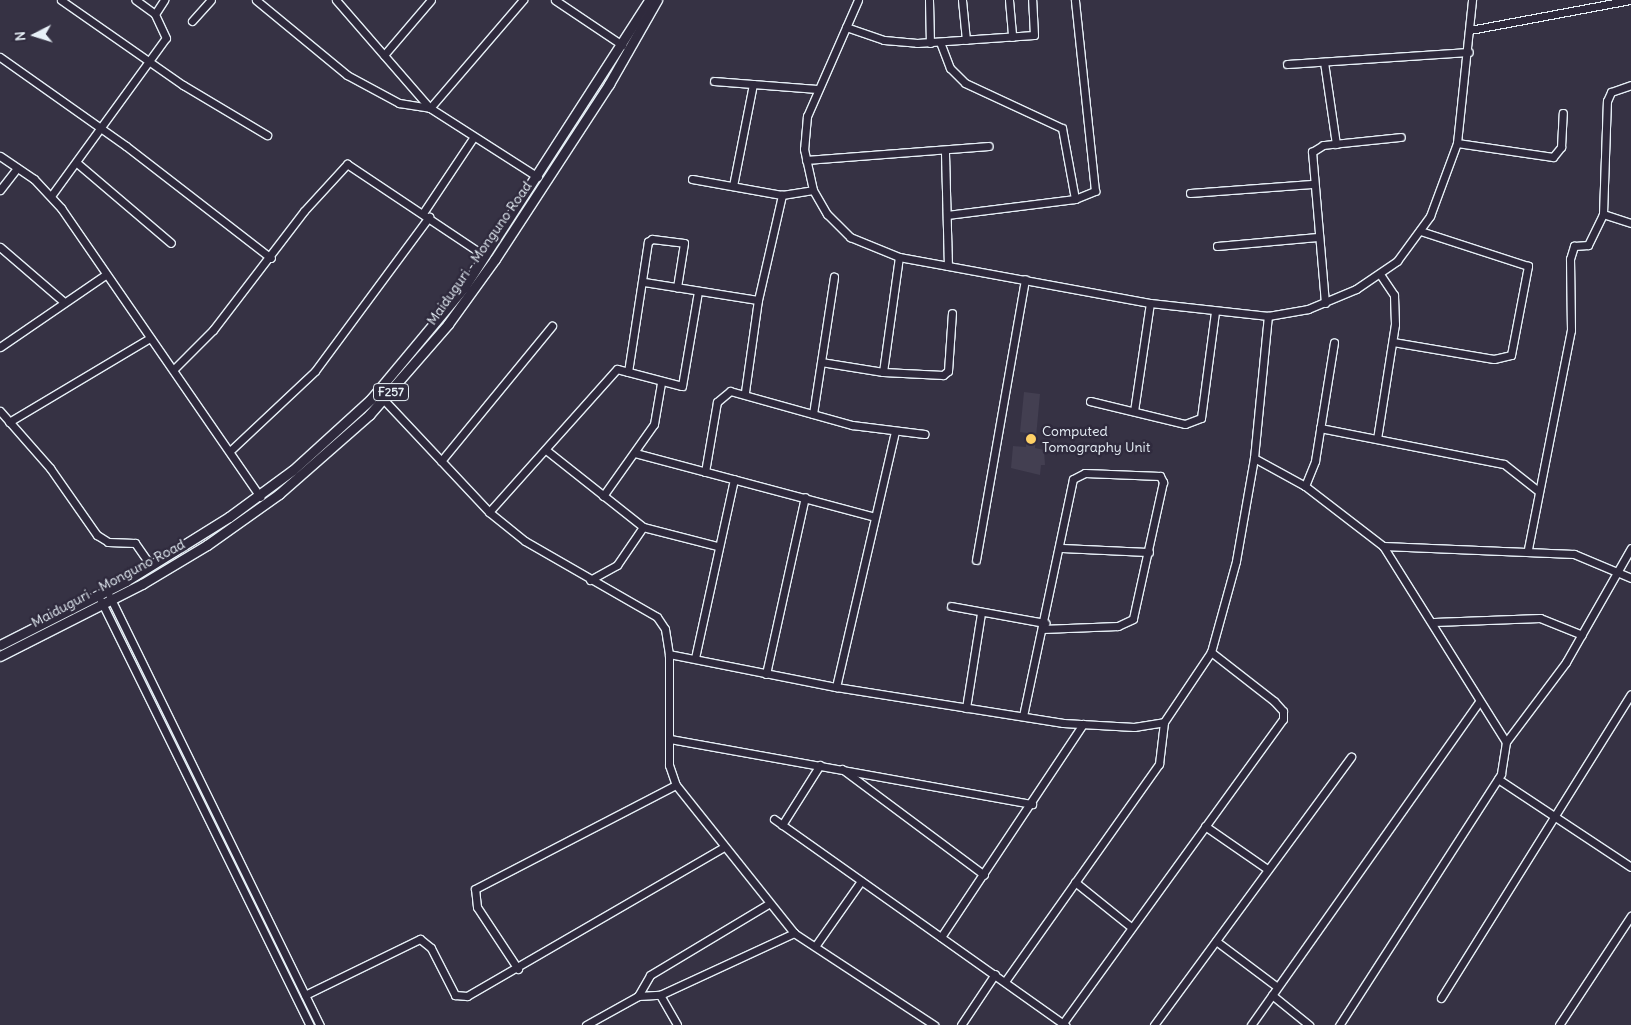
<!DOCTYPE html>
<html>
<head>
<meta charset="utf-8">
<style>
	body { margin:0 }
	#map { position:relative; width:1631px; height:1025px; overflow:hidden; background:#363244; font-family:Delius,sans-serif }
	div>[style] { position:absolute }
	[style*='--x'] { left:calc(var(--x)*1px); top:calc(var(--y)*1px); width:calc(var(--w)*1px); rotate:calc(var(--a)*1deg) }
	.built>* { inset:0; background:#433f51 }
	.roads { filter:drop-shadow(1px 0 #e8f1f8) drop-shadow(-1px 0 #e8f1f8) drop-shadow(0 1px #e8f1f8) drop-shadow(0 -1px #e8f1f8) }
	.minor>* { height:7px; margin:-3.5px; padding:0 3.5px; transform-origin:3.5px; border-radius:3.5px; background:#2f2a3d }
	.major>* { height:9px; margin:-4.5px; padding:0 4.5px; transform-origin:4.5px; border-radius:4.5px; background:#2f2a3d }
	.dots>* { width:14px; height:14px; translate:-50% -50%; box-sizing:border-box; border:2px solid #2f2a3d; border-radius:50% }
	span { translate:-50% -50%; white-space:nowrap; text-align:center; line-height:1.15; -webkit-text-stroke:5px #2f2a3d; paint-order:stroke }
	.shield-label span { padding:1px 4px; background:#2f2a3d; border:1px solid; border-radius:4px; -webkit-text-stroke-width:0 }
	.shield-label { font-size:12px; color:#e8f1f8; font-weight:700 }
	.street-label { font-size:14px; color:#e8f1f8 }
	.poi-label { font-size:14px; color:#e8f1f8 }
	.left { translate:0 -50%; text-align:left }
	.north { position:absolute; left:10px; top:10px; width:50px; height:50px; -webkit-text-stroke:4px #2f2a3d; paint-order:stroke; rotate:265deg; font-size:14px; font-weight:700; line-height:20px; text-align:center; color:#e8f1f8 }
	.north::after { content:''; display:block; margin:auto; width:18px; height:22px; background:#e8f1f8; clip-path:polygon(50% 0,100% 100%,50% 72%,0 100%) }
</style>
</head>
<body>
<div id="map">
	<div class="built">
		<div style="clip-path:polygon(1024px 392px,1040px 394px,1035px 448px,1044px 450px,1045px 465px,1041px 465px,1040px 475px,1011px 468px,1013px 446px,1026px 447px,1027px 433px,1020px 432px)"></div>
	</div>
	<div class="roads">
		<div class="minor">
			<div style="--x:61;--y:0;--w:149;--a:34.9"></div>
			<div style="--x:183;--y:85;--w:98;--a:30.8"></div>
			<div style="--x:256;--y:0;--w:118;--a:39.5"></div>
			<div style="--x:347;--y:75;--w:59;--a:28.3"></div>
			<div style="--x:399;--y:103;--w:31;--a:9"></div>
			<div style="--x:336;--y:0;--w:143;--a:49"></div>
			<div style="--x:430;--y:108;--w:128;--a:32.6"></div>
			<div style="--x:555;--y:0;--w:81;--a:33.9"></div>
			<div style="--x:858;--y:0;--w:127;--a:113.7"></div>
			<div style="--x:807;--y:116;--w:33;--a:95"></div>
			<div style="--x:804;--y:149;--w:42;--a:77.6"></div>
			<div style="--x:813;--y:190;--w:28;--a:60"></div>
			<div style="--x:827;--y:214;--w:33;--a:45"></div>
			<div style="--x:850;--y:237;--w:53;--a:22.2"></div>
			<div style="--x:899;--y:257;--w:50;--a:10.4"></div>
			<div style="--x:948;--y:266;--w:205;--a:10.4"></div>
			<div style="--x:1150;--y:303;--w:119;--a:6.3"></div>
			<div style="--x:1268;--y:316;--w:41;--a:-9.9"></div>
			<div style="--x:1308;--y:309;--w:52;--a:-22.6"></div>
			<div style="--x:1356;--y:289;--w:50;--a:-34.3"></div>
			<div style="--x:1397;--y:261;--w:56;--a:-53.7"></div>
			<div style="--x:1430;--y:216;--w:78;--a:-69.7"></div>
			<div style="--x:1457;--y:143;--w:144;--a:-84"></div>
			<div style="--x:929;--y:0;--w:43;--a:88.7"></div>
			<div style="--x:962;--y:0;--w:40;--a:84.3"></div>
			<div style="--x:1009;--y:0;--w:37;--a:85"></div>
			<div style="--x:155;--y:14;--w:17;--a:-57"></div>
			<div style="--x:192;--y:21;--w:28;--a:-48"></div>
			<div style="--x:846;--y:27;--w:40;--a:18.9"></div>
			<div style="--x:884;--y:40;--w:33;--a:5"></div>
			<div style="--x:917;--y:43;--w:117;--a:-3.9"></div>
			<div style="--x:1034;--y:35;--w:35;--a:-93"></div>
			<div style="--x:1470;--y:30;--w:164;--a:-10.6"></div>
			<div style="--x:940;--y:42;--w:28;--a:69"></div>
			<div style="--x:950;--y:68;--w:21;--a:45"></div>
			<div style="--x:965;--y:83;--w:107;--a:24.9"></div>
			<div style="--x:1062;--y:128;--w:72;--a:79.6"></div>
			<div style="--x:384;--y:55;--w:72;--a:-49.5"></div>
			<div style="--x:0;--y:57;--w:154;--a:35.2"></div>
			<div style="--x:126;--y:146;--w:183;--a:37.7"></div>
			<div style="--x:1324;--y:62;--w:83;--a:81.7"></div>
			<div style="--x:1287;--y:64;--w:182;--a:-3.8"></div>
			<div style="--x:714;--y:81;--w:103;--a:4.4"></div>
			<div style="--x:430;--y:108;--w:143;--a:-49.3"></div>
			<div style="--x:1457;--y:143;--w:97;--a:8.3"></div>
			<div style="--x:1553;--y:157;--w:13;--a:-51"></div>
			<div style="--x:1561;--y:147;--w:34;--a:-87"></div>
			<div style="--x:945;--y:153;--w:113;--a:88.5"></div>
			<div style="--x:0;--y:156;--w:41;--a:34.1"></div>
			<div style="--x:34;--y:179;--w:40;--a:47"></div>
			<div style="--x:61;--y:208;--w:351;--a:55.4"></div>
			<div style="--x:806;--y:160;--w:183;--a:-4.4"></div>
			<div style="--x:77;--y:163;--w:123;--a:40.4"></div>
			<div style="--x:692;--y:179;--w:91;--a:10.1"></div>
			<div style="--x:782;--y:195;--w:31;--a:-9"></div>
			<div style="--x:733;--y:186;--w:104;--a:-78.9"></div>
			<div style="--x:0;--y:190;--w:28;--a:-52"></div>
			<div style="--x:1190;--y:193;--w:122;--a:-4.2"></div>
			<div style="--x:51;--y:196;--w:195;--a:-54"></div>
			<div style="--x:166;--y:38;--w:26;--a:-115"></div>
			<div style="--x:155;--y:14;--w:24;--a:-144"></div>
			<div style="--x:423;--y:213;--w:90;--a:-56.3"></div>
			<div style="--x:1603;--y:214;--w:29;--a:18"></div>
			<div style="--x:947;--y:215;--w:129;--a:-7.1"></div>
			<div style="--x:1075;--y:199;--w:22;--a:-22"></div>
			<div style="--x:1095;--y:191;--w:192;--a:-96"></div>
			<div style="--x:1217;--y:246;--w:101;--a:-5.1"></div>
			<div style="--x:0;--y:247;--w:84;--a:40.7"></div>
			<div style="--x:644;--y:282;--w:115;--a:9"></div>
			<div style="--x:1325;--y:303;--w:152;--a:-94.9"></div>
			<div style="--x:1312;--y:152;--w:13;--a:-32"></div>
			<div style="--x:1323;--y:145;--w:78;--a:-5.9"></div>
			<div style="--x:1393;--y:342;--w:102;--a:9.6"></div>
			<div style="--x:1494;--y:359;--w:17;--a:-13"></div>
			<div style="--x:1511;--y:355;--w:91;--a:-79.2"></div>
			<div style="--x:1528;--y:266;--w:114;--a:-162"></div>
			<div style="--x:0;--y:347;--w:127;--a:-34.4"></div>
			<div style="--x:821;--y:362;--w:63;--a:9.2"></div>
			<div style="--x:883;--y:372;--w:60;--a:2.9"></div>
			<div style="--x:943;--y:375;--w:6;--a:-39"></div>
			<div style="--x:948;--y:371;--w:58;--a:-86.1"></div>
			<div style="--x:175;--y:368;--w:54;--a:-45"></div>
			<div style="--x:213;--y:330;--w:150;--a:-52.6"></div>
			<div style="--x:304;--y:211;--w:64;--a:-47.5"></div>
			<div style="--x:347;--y:164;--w:166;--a:33.7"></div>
			<div style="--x:628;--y:372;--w:132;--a:-81.3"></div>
			<div style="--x:648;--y:242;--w:5;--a:-37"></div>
			<div style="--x:652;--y:239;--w:32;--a:7"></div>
			<div style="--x:684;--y:243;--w:45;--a:99"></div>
			<div style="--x:883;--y:372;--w:116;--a:-82.1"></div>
			<div style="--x:745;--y:392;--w:93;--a:-82"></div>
			<div style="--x:758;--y:300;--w:108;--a:-77.1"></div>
			<div style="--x:384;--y:400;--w:154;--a:46.8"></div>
			<div style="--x:489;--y:512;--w:46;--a:38.9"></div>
			<div style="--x:525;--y:541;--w:152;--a:29.9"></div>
			<div style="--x:657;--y:617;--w:14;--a:56"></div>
			<div style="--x:665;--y:629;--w:25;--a:81"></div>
			<div style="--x:669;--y:654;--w:111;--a:90"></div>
			<div style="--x:669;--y:765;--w:21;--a:71"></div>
			<div style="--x:676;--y:785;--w:189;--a:51.4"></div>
			<div style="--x:794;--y:933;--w:168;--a:33.3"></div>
			<div style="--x:1090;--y:401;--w:98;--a:13.6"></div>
			<div style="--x:1185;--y:424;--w:17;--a:-21"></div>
			<div style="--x:1201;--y:418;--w:108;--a:-82.5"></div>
			<div style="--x:0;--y:411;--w:76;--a:48.7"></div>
			<div style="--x:50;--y:468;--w:82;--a:55"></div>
			<div style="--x:97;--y:535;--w:13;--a:32"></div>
			<div style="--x:108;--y:542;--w:27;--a:2"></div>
			<div style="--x:135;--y:543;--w:28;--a:55"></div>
			<div style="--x:1134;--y:411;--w:109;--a:-81.6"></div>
			<div style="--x:813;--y:414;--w:139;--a:-81.3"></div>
			<div style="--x:9;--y:422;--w:164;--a:-30.8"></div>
			<div style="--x:1320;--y:428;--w:187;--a:11.1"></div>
			<div style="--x:1504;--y:464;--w:42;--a:38.2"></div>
			<div style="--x:1377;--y:439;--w:116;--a:-81.1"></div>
			<div style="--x:1395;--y:324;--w:29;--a:-92"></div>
			<div style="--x:1394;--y:295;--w:25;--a:-124"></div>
			<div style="--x:231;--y:450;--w:115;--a:-43.2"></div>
			<div style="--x:315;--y:371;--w:192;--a:-53.5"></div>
			<div style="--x:546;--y:450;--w:124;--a:38.4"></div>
			<div style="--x:643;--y:527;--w:76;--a:14.4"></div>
			<div style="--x:635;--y:453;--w:248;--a:14.9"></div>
			<div style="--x:1254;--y:458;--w:58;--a:28.8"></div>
			<div style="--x:1305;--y:486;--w:98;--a:37.6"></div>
			<div style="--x:1383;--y:546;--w:231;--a:57.9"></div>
			<div style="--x:1506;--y:742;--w:32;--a:99"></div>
			<div style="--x:1501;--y:774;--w:299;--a:122.8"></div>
			<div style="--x:441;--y:461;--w:175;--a:-50.6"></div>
			<div style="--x:705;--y:472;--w:71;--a:-80.3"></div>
			<div style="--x:717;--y:402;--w:17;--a:-40"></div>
			<div style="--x:730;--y:391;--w:127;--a:15.6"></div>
			<div style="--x:852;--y:425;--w:73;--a:7.1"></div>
			<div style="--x:1305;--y:486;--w:27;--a:-68"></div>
			<div style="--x:1315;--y:461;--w:120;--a:-80.9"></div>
			<div style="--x:603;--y:496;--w:88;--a:-54.7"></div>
			<div style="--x:654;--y:424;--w:42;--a:-80.3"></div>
			<div style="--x:489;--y:512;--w:192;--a:-48.2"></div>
			<div style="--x:617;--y:369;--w:67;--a:14.7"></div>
			<div style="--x:682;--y:386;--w:96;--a:-80.4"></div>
			<div style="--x:1383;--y:546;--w:191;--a:2.4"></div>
			<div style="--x:1574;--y:554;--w:62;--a:22.8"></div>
			<div style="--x:1060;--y:548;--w:89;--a:2.6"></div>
			<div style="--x:1528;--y:549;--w:223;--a:-78.9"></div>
			<div style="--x:1571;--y:330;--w:71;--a:-90.8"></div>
			<div style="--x:1570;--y:259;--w:14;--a:-73"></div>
			<div style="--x:1574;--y:246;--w:14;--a:-4"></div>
			<div style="--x:1588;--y:245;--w:34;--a:-64"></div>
			<div style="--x:1603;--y:214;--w:113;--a:-88"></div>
			<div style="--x:1607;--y:101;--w:10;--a:-66"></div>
			<div style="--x:1611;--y:92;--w:21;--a:-19"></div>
			<div style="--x:976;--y:560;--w:285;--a:-80.1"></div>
			<div style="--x:590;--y:580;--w:31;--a:-29"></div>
			<div style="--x:617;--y:565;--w:46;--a:-55.6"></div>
			<div style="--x:110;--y:597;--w:477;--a:63.9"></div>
			<div style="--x:101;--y:601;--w:473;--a:63.8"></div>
			<div style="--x:951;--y:606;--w:96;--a:10.3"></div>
			<div style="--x:1434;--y:622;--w:106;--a:-2.2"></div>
			<div style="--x:1540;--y:618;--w:45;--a:22"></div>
			<div style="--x:669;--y:654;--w:170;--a:11.2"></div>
			<div style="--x:836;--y:687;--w:230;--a:9"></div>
			<div style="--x:1063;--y:723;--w:71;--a:3.2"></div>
			<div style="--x:1134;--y:727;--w:30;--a:-9"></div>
			<div style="--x:1164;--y:722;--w:84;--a:-56.1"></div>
			<div style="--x:1211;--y:652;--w:94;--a:-74.6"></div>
			<div style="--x:1236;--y:561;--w:105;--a:-80.1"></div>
			<div style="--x:1254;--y:458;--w:143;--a:-84.4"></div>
			<div style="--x:695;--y:658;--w:183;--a:-77.7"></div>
			<div style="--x:766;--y:674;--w:181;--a:-77.6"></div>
			<div style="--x:836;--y:687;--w:262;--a:-77"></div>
			<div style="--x:966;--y:708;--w:96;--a:-81"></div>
			<div style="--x:1023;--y:716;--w:242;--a:-78.1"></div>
			<div style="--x:1073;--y:479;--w:13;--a:-27"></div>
			<div style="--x:1085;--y:473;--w:75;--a:2.3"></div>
			<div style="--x:1160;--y:476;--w:7;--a:63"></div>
			<div style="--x:1163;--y:482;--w:140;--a:102.4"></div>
			<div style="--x:1133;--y:619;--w:17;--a:155"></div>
			<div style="--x:1118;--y:626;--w:76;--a:177.7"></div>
			<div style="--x:670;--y:739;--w:368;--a:10.2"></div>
			<div style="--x:1506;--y:742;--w:100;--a:-53.1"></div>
			<div style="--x:1566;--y:662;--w:131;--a:-60.3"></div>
			<div style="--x:842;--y:769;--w:177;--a:36.7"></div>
			<div style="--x:1498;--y:779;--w:159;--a:33.5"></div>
			<div style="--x:774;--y:819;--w:357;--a:35.3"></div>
			<div style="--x:782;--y:825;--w:71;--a:-57.7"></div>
			<div style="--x:1205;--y:826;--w:75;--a:34.7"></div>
			<div style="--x:1075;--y:882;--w:72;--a:38.8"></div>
			<div style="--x:941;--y:937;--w:256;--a:-56.3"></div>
			<div style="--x:1216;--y:941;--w:75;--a:36.9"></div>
			<div style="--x:816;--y:945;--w:78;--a:-54.9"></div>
			<div style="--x:518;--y:969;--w:74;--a:-123.5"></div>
			<div style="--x:477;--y:907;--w:18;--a:-96"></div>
			<div style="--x:475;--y:889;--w:226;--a:-27.4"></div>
			<div style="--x:1006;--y:980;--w:265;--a:-54.7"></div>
			<div style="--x:1159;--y:764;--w:42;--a:-83.2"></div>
			<div style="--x:305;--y:995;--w:128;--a:-26"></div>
			<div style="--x:420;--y:939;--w:14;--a:39"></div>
			<div style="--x:431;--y:948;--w:53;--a:62.9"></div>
			<div style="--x:455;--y:995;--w:12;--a:5"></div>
			<div style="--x:467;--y:996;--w:295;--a:-30.1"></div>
			<div style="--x:660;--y:995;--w:34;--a:60"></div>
			<div style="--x:1272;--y:995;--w:48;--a:39"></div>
			<div style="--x:638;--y:996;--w:24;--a:-60"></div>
			<div style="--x:650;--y:975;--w:138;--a:-31"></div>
			<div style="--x:1441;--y:998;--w:358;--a:-58"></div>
			<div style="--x:1063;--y:1023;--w:375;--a:-54.1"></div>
			<div style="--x:1283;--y:719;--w:8;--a:-90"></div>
			<div style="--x:1283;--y:711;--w:13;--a:-132"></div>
			<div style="--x:1274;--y:701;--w:80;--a:-142.1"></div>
			<div style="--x:586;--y:1025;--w:60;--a:-29.1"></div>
			<div style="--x:638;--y:996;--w:22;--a:-3"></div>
			<div style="--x:660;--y:995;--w:148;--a:-24.8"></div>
			<div style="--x:961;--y:1025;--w:61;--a:-56.3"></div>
			<div style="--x:1154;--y:1025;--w:333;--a:-53.7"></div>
			<div style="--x:1251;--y:1025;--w:395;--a:-54.8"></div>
			<div style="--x:1559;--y:1025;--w:131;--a:-56.6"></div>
		</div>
		<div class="major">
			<div style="--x:0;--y:645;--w:141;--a:-26.9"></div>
			<div style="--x:126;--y:581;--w:121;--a:-31.9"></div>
			<div style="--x:229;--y:517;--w:79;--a:-36.3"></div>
			<div style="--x:293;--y:470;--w:105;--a:-42.3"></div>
			<div style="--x:371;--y:399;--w:147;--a:-50.2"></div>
			<div style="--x:465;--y:286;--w:340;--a:-57.2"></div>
			<div style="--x:0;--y:656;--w:159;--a:-26.9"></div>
			<div style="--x:142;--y:584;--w:76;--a:-31"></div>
			<div style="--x:207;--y:545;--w:88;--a:-35.3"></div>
			<div style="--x:279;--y:494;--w:120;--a:-41.3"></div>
			<div style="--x:369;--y:415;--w:121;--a:-49"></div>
			<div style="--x:448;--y:324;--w:80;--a:-54.1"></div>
			<div style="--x:495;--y:259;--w:209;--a:-56.9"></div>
			<div style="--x:609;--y:84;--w:97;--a:-60.3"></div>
		</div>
	</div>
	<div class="dots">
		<div style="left:1031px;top:439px;background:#ffd166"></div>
	</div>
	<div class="shield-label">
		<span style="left:391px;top:392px">F257</span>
	</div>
	<div class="street-label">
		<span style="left:479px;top:253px;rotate:-55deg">Maiduguri - Monguno Road</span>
		<span style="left:108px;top:583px;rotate:-28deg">Maiduguri - Monguno Road</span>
	</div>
	<div class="poi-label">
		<span class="left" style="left:1042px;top:439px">Computed<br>Tomography Unit</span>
	</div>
	<div class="north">N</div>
</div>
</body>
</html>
